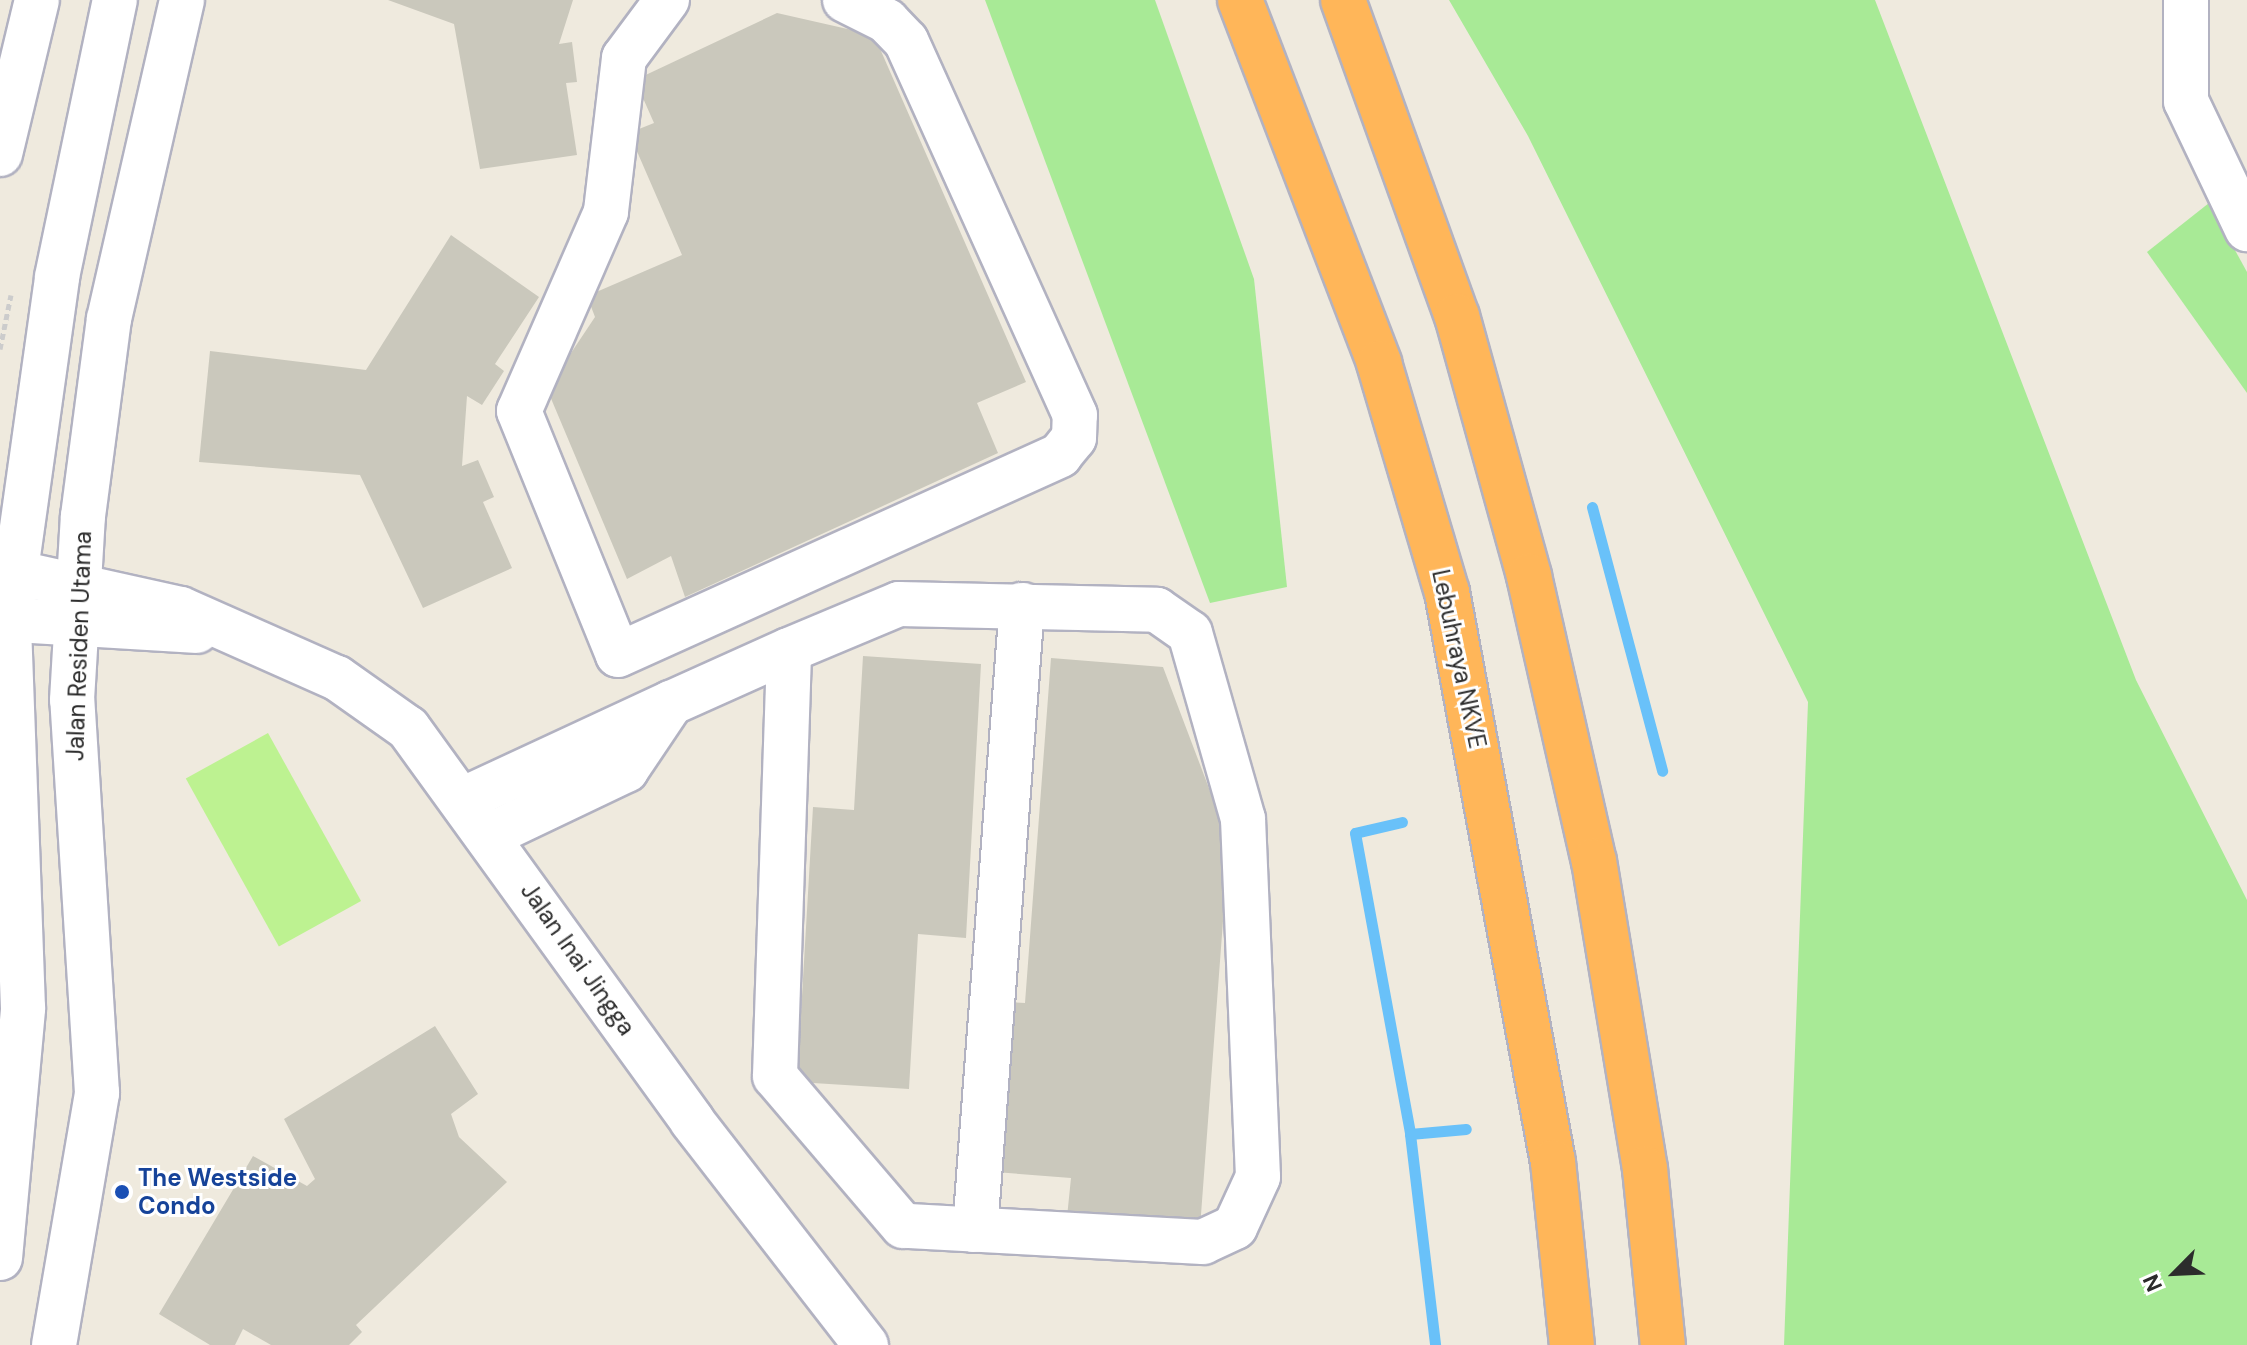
<!DOCTYPE html>
<html>
<head>
<meta charset="utf-8">
<style>
	body { margin:0 }
	#map { position:relative; width:2247px; height:1345px; overflow:hidden; background:#efeade; font-family:"DM Sans",sans-serif }
	div>[style] { position:absolute }
	[style*='--x'] { left:calc(var(--x)*1px); top:calc(var(--y)*1px); width:calc(var(--w)*1px); rotate:calc(var(--a)*1deg) }
	.green>* { inset:0; background:#a8ea96 }
	.pitch>* { inset:0; background:#bdf291; transform-origin:0 0 }
	.stream>* { height:11px; margin:-5.5px; padding:0 5.5px; transform-origin:5.5px; border-radius:5.5px; background:#69c1f9 }
	.building>* { inset:0; background:#cac8bc }
	.path>* { height:5px; margin-top:-2.5px; transform-origin:0; background:repeating-linear-gradient(90deg,#ccc 0 6px,transparent 0 10px) }
	.roads { filter:drop-shadow(2px 0 #b2b2c1) drop-shadow(-2px 0 #b2b2c1) drop-shadow(0 2px #b2b2c1) drop-shadow(0 -2px #b2b2c1) }
	.minor>* { height:44px; margin:-22px; padding:0 22px; transform-origin:22px; border-radius:22px; background:#fff }
	.highway>* { height:44px; margin:-22px; padding:0 22px; transform-origin:22px; border-radius:22px; background:#ffb659 }
	.dots>* { width:22px; height:22px; translate:-50% -50%; box-sizing:border-box; border:4px solid #fff; border-radius:50% }
	span { translate:-50% -50%; white-space:nowrap; text-align:center; line-height:1.15; -webkit-text-stroke:6px #fff; paint-order:stroke }
	.street-label { font-size:24px; color:#2c2c2c }
	.transit-label { font-size:24px; color:#164399; font-weight:700 }
	.left { translate:0 -50%; text-align:left }
	.north { position:absolute; left:2135px; top:1233px; width:80px; height:80px; -webkit-text-stroke:6px #fff; paint-order:stroke; rotate:246deg; font-size:22px; font-weight:700; line-height:32px; text-align:center; color:#2c2c2c }
	.north::after { content:''; display:block; margin:auto; width:28px; height:36px; background:#2c2c2c; clip-path:polygon(50% 0,100% 100%,50% 72%,0 100%) }
</style>
</head>
<body>
<div id="map">
	<div class="green">
		<div style="clip-path:polygon(985px 0,1155px 0,1254px 279px,1287px 587px,1210px 603px)"></div>
		<div style="clip-path:polygon(1449px 0,1875px 0,2136px 680px,2247px 900px,2247px 1345px,1784px 1345px,1808px 702px,1528px 136px)"></div>
		<div style="clip-path:polygon(2209px 203px,2247px 272px,2247px 393px,2147px 252px)"></div>
	</div>
	<div class="pitch">
		<div style="left:268px;top:733px;width:192px;height:94px;rotate:61deg"></div>
	</div>
	<div class="stream">
		<div style="--x:1592;--y:507;--w:273;--a:75.1"></div>
		<div style="--x:1402;--y:822;--w:48;--a:166.8"></div>
		<div style="--x:1355;--y:833;--w:306;--a:79.6"></div>
		<div style="--x:1410;--y:1134;--w:212;--a:83.2"></div>
		<div style="--x:1410;--y:1134;--w:56;--a:-5.1"></div>
	</div>
	<div class="building">
		<div style="clip-path:polygon(388px 0,573px 0,559px 44px,572px 42px,577px 82px,566px 83px,577px 155px,480px 169px,454px 24px)"></div>
		<div style="clip-path:polygon(777px 13px,874px 35px,1026px 382px,977px 403px,998px 453px,685px 597px,671px 556px,627px 579px,547px 389px,595px 317px,587px 296px,682px 255px,629px 133px,654px 123px,635px 80px)"></div>
		<div style="clip-path:polygon(451px 235px,539px 297px,495px 364px,504px 371px,482px 405px,467px 396px,462px 466px,478px 460px,494px 497px,483px 502px,512px 568px,423px 608px,360px 475px,199px 462px,210px 351px,366px 370px)"></div>
		<div style="clip-path:polygon(863px 656px,981px 664px,966px 938px,918px 934px,909px 1089px,797px 1082px,813px 807px,854px 810px)"></div>
		<div style="clip-path:polygon(1051px 658px,1163px 667px,1229px 841px,1200px 1228px,1067px 1217px,1071px 1178px,995px 1172px,1008px 1002px,1025px 1003px)"></div>
		<div style="clip-path:polygon(435px 1026px,478px 1094px,451px 1114px,459px 1137px,507px 1182px,356px 1325px,362px 1332px,349px 1345px,271px 1345px,243px 1329px,235px 1345px,210px 1345px,159px 1314px,253px 1156px,307px 1186px,315px 1179px,284px 1119px)"></div>
	</div>
	<div class="path">
		<div style="--x:0;--y:349;--w:55;--a:-78.5"></div>
	</div>
	<div class="roads">
		<div class="minor">
			<div style="--x:667;--y:0;--w:72;--a:126.6"></div>
			<div style="--x:624;--y:58;--w:155;--a:96.7"></div>
			<div style="--x:606;--y:212;--w:217;--a:113.6"></div>
			<div style="--x:519;--y:411;--w:263;--a:67.9"></div>
			<div style="--x:618;--y:655;--w:485;--a:-24.3"></div>
			<div style="--x:1060;--y:455;--w:22;--a:-51"></div>
			<div style="--x:1074;--y:438;--w:23;--a:-88"></div>
			<div style="--x:1075;--y:415;--w:410;--a:-114.3"></div>
			<div style="--x:906;--y:41;--w:28;--a:-134"></div>
			<div style="--x:887;--y:21;--w:47;--a:-153.4"></div>
			<div style="--x:2186;--y:0;--w:101;--a:90"></div>
			<div style="--x:2186;--y:101;--w:142;--a:64.5"></div>
			<div style="--x:0;--y:154;--w:158;--a:-76.5"></div>
			<div style="--x:0;--y:569;--w:185;--a:12.5"></div>
			<div style="--x:181;--y:609;--w:171;--a:23.9"></div>
			<div style="--x:337;--y:678;--w:87;--a:35.2"></div>
			<div style="--x:408;--y:728;--w:485;--a:54.1"></div>
			<div style="--x:692;--y:1121;--w:284;--a:52.2"></div>
			<div style="--x:0;--y:619;--w:197;--a:3.5"></div>
			<div style="--x:464;--y:799;--w:228;--a:-24.9"></div>
			<div style="--x:671;--y:703;--w:129;--a:-24.2"></div>
			<div style="--x:789;--y:650;--w:119;--a:-22.7"></div>
			<div style="--x:899;--y:604;--w:258;--a:1.3"></div>
			<div style="--x:1157;--y:610;--w:40;--a:34.9"></div>
			<div style="--x:1190;--y:633;--w:193;--a:74.1"></div>
			<div style="--x:1243;--y:819;--w:358;--a:87.6"></div>
			<div style="--x:1258;--y:1177;--w:55;--a:114.7"></div>
			<div style="--x:1235;--y:1227;--w:35;--a:155"></div>
			<div style="--x:1203;--y:1242;--w:300;--a:-176.9"></div>
			<div style="--x:903;--y:1226;--w:197;--a:-130.5"></div>
			<div style="--x:775;--y:1076;--w:426;--a:-88.1"></div>
			<div style="--x:490;--y:835;--w:151;--a:-25.5"></div>
			<div style="--x:626;--y:770;--w:81;--a:-56.1"></div>
			<div style="--x:975;--y:1230;--w:627;--a:-85.7"></div>
			<div style="--x:0;--y:1258;--w:251;--a:-84.7"></div>
			<div style="--x:23;--y:1008;--w:388;--a:-92.1"></div>
			<div style="--x:9;--y:620;--w:346;--a:-82"></div>
			<div style="--x:57;--y:277;--w:283;--a:-78.2"></div>
			<div style="--x:54;--y:1345;--w:256;--a:-80.3"></div>
			<div style="--x:97;--y:1093;--w:394;--a:-93.6"></div>
			<div style="--x:72;--y:700;--w:184;--a:-86.6"></div>
			<div style="--x:83;--y:516;--w:199;--a:-82.5"></div>
			<div style="--x:109;--y:319;--w:327;--a:-77.1"></div>
		</div>
		<div class="highway">
			<div style="--x:1240;--y:0;--w:389;--a:69"></div>
			<div style="--x:1379;--y:363;--w:239;--a:73.5"></div>
			<div style="--x:1447;--y:592;--w:580;--a:79.47"></div>
			<div style="--x:1553;--y:1162;--w:184;--a:84.1"></div>
			<div style="--x:1343;--y:0;--w:336;--a:70.2"></div>
			<div style="--x:1457;--y:316;--w:270;--a:74.5"></div>
			<div style="--x:1529;--y:576;--w:292;--a:77.2"></div>
			<div style="--x:1594;--y:861;--w:312;--a:80.6"></div>
			<div style="--x:1645;--y:1169;--w:177;--a:84.2"></div>
		</div>
	</div>
	<div class="dots">
		<div style="left:122px;top:1192px;background:#1a4fb4"></div>
	</div>
	<div class="street-label">
		<span style="left:79px;top:646px;rotate:-88deg">Jalan Residen Utama</span>
		<span style="left:1459px;top:659px;rotate:78deg">Lebuhraya NKVE</span>
		<span style="left:578px;top:959px;rotate:55deg">Jalan Inai Jingga</span>
	</div>
	<div class="transit-label">
		<span class="left" style="left:138px;top:1192px">The Westside<br>Condo</span>
	</div>
	<div class="north">N</div>
</div>
</body>
</html>
